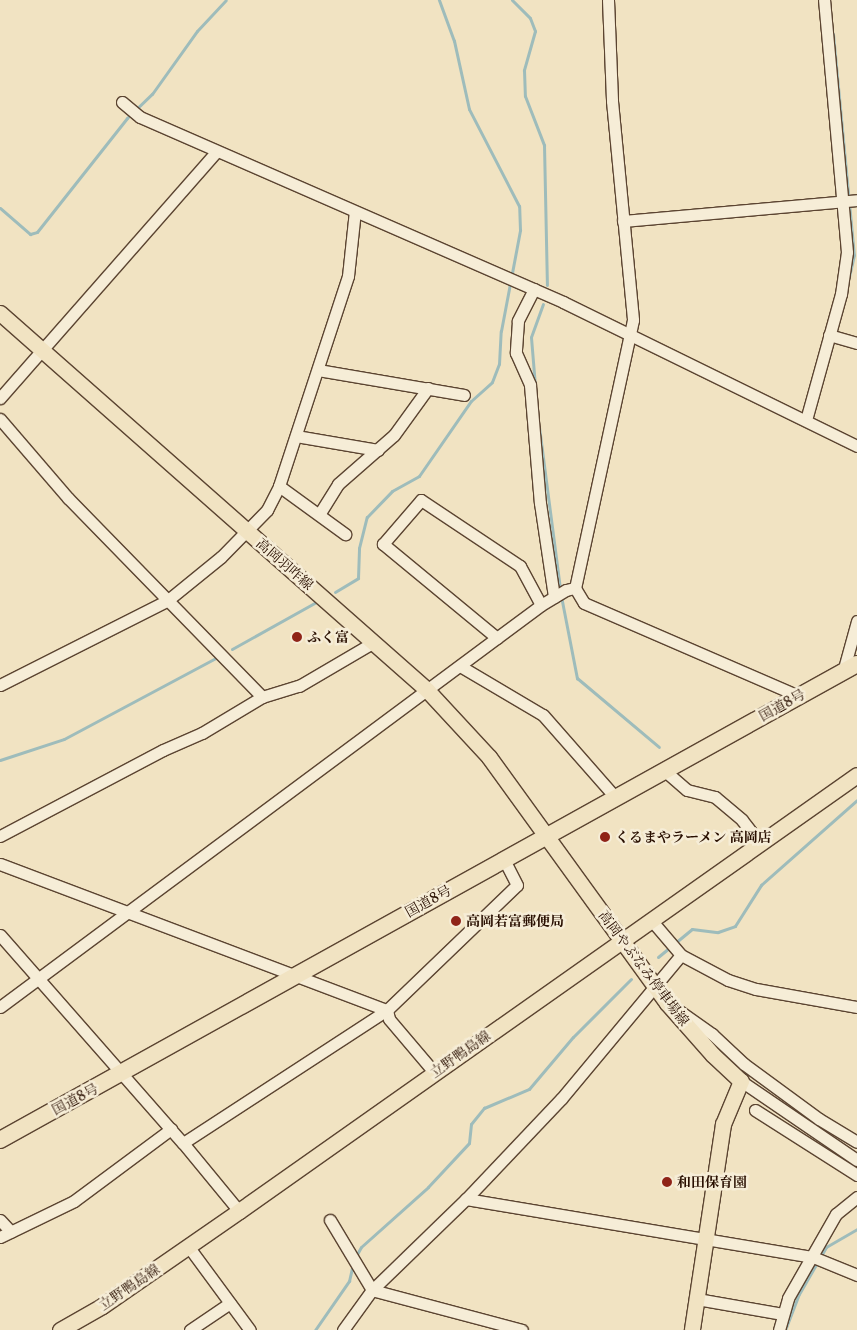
<!DOCTYPE html>
<html>
<head>
<meta charset="utf-8">
<style>
	body { margin:0 }
	#map { position:relative; width:857px; height:1330px; overflow:hidden; background:#f1e3c2; font-family:"Libre Caslon Text","Noto Serif JP",serif }
	div>[style] { position:absolute }
	[style*='--x'] { left:calc(var(--x)*1px); top:calc(var(--y)*1px); width:calc(var(--w)*1px); rotate:calc(var(--a)*1deg) }
	.stream>* { height:3px; margin:-1.5px; padding:0 1.5px; transform-origin:1.5px; border-radius:1.5px; background:#9ebcbb }
	.roads { filter:drop-shadow(1px 0 #5b4431) drop-shadow(-1px 0 #5b4431) drop-shadow(0 1px #5b4431) drop-shadow(0 -1px #5b4431) }
	.minor>* { height:11px; margin:-5.5px; padding:0 5.5px; transform-origin:5.5px; border-radius:5.5px; background:#f6edd7 }
	.major>* { height:15px; margin:-7.5px; padding:0 7.5px; transform-origin:7.5px; border-radius:7.5px; background:#f1e3c2 }
	.highway>* { height:16px; margin:-8px; padding:0 8px; transform-origin:8px; border-radius:8px; background:#f1e3c2 }
	.dots>* { width:14px; height:14px; translate:-50% -50%; box-sizing:border-box; border:2px solid #f6edd7; border-radius:50% }
	span { translate:-50% -50%; white-space:nowrap; text-align:center; line-height:1.15; -webkit-text-stroke:5px #f6edd7; paint-order:stroke }
	.street-label { font-size:14px; color:#290f01 }
	.poi-label { font-size:14px; color:#290f01; font-weight:700 }
	.left { translate:0 -50%; text-align:left }
</style>
</head>
<body>
<div id="map">
	<div class="stream">
		<div style="--x:512;--y:0;--w:25;--a:45"></div>
		<div style="--x:530;--y:18;--w:14;--a:69"></div>
		<div style="--x:535;--y:31;--w:41;--a:105.8"></div>
		<div style="--x:524;--y:70;--w:26;--a:88"></div>
		<div style="--x:525;--y:96;--w:53;--a:68.8"></div>
		<div style="--x:544;--y:145;--w:140;--a:88.8"></div>
		<div style="--x:833;--y:34;--w:222;--a:84.6"></div>
		<div style="--x:854;--y:255;--w:23;--a:103"></div>
		<div style="--x:0;--y:208;--w:40;--a:41"></div>
		<div style="--x:30;--y:234;--w:7;--a:-16"></div>
		<div style="--x:37;--y:232;--w:145;--a:-51.7"></div>
		<div style="--x:127;--y:118;--w:35;--a:-44"></div>
		<div style="--x:152;--y:94;--w:77;--a:-54.5"></div>
		<div style="--x:197;--y:31;--w:42;--a:-46.9"></div>
		<div style="--x:535;--y:386;--w:49;--a:-94.7"></div>
		<div style="--x:531;--y:337;--w:35;--a:-70"></div>
		<div style="--x:539;--y:427;--w:163;--a:82.6"></div>
		<div style="--x:335;--y:592;--w:27;--a:-31"></div>
		<div style="--x:358;--y:578;--w:30;--a:-88"></div>
		<div style="--x:359;--y:548;--w:32;--a:-76"></div>
		<div style="--x:367;--y:517;--w:36;--a:-46"></div>
		<div style="--x:392;--y:491;--w:31;--a:-29"></div>
		<div style="--x:419;--y:476;--w:91;--a:-55.3"></div>
		<div style="--x:471;--y:401;--w:28;--a:-42"></div>
		<div style="--x:492;--y:382;--w:19;--a:-69"></div>
		<div style="--x:499;--y:364;--w:33;--a:-87"></div>
		<div style="--x:501;--y:331;--w:103;--a:-79.3"></div>
		<div style="--x:520;--y:230;--w:24;--a:-92"></div>
		<div style="--x:519;--y:206;--w:109;--a:-117.3"></div>
		<div style="--x:469;--y:109;--w:70;--a:-102.4"></div>
		<div style="--x:454;--y:41;--w:44;--a:-110.1"></div>
		<div style="--x:561;--y:596;--w:84;--a:79"></div>
		<div style="--x:577;--y:678;--w:107;--a:40.1"></div>
		<div style="--x:232;--y:649;--w:98;--a:-29.2"></div>
		<div style="--x:0;--y:760;--w:67;--a:-18.2"></div>
		<div style="--x:64;--y:739;--w:172;--a:-28.1"></div>
		<div style="--x:658;--y:957;--w:44;--a:-39.5"></div>
		<div style="--x:692;--y:929;--w:26;--a:7"></div>
		<div style="--x:718;--y:932;--w:18;--a:-19"></div>
		<div style="--x:735;--y:926;--w:49;--a:-57.6"></div>
		<div style="--x:761;--y:885;--w:128;--a:-41.5"></div>
		<div style="--x:356;--y:1256;--w:10;--a:-61"></div>
		<div style="--x:361;--y:1247;--w:90;--a:-41.8"></div>
		<div style="--x:428;--y:1187;--w:60;--a:-47"></div>
		<div style="--x:469;--y:1143;--w:19;--a:-84"></div>
		<div style="--x:471;--y:1124;--w:21;--a:-51"></div>
		<div style="--x:484;--y:1108;--w:49;--a:-22.9"></div>
		<div style="--x:529;--y:1089;--w:68;--a:-49.8"></div>
		<div style="--x:573;--y:1037;--w:82;--a:-45"></div>
		<div style="--x:315;--y:1330;--w:60;--a:-55.2"></div>
		<div style="--x:349;--y:1281;--w:17;--a:-77"></div>
		<div style="--x:785;--y:1330;--w:39;--a:-69"></div>
		<div style="--x:799;--y:1294;--w:54;--a:-60.1"></div>
		<div style="--x:826;--y:1247;--w:36;--a:-30"></div>
	</div>
	<div class="roads">
		<div class="minor">
			<div style="--x:608;--y:0;--w:101;--a:87.7"></div>
			<div style="--x:612;--y:101;--w:220;--a:84.5"></div>
			<div style="--x:633;--y:320;--w:274;--a:102.2"></div>
			<div style="--x:575;--y:588;--w:17;--a:59"></div>
			<div style="--x:584;--y:603;--w:234;--a:23.4"></div>
			<div style="--x:122;--y:102;--w:23;--a:40"></div>
			<div style="--x:140;--y:117;--w:462;--a:23.6"></div>
			<div style="--x:563;--y:302;--w:327;--a:26.1"></div>
			<div style="--x:623;--y:221;--w:235;--a:-5.1"></div>
			<div style="--x:534;--y:289;--w:36;--a:117"></div>
			<div style="--x:518;--y:321;--w:32;--a:94"></div>
			<div style="--x:516;--y:353;--w:35;--a:66"></div>
			<div style="--x:530;--y:385;--w:118;--a:85.2"></div>
			<div style="--x:540;--y:503;--w:95;--a:81.5"></div>
			<div style="--x:829;--y:335;--w:29;--a:16"></div>
			<div style="--x:318;--y:370;--w:148;--a:9.7"></div>
			<div style="--x:0;--y:398;--w:327;--a:-48.7"></div>
			<div style="--x:0;--y:419;--w:104;--a:49.3"></div>
			<div style="--x:68;--y:498;--w:278;--a:45.7"></div>
			<div style="--x:806;--y:420;--w:131;--a:-74.5"></div>
			<div style="--x:841;--y:294;--w:42;--a:-81.9"></div>
			<div style="--x:847;--y:252;--w:253;--a:-95.2"></div>
			<div style="--x:296;--y:436;--w:83;--a:9.7"></div>
			<div style="--x:279;--y:486;--w:82;--a:36"></div>
			<div style="--x:320;--y:513;--w:34;--a:-58"></div>
			<div style="--x:338;--y:484;--w:74;--a:-41.2"></div>
			<div style="--x:394;--y:435;--w:58;--a:-54.1"></div>
			<div style="--x:497;--y:638;--w:148;--a:-140.5"></div>
			<div style="--x:383;--y:544;--w:58;--a:-49.2"></div>
			<div style="--x:421;--y:500;--w:119;--a:33.7"></div>
			<div style="--x:520;--y:566;--w:44;--a:61.7"></div>
			<div style="--x:460;--y:666;--w:96;--a:30.6"></div>
			<div style="--x:543;--y:715;--w:111;--a:48.7"></div>
			<div style="--x:843;--y:672;--w:53;--a:-74.6"></div>
			<div style="--x:0;--y:685;--w:188;--a:-26.8"></div>
			<div style="--x:168;--y:600;--w:68;--a:-39.1"></div>
			<div style="--x:221;--y:557;--w:66;--a:-45.6"></div>
			<div style="--x:267;--y:510;--w:27;--a:-63"></div>
			<div style="--x:279;--y:486;--w:221;--a:-71.8"></div>
			<div style="--x:348;--y:276;--w:65;--a:-83.9"></div>
			<div style="--x:665;--y:771;--w:29;--a:41"></div>
			<div style="--x:687;--y:790;--w:29;--a:14"></div>
			<div style="--x:715;--y:797;--w:35;--a:40"></div>
			<div style="--x:742;--y:820;--w:29;--a:52"></div>
			<div style="--x:0;--y:836;--w:184;--a:-27.8"></div>
			<div style="--x:163;--y:750;--w:43;--a:-23.6"></div>
			<div style="--x:202;--y:733;--w:70;--a:-31"></div>
			<div style="--x:262;--y:697;--w:39;--a:-17"></div>
			<div style="--x:299;--y:686;--w:87;--a:-30.4"></div>
			<div style="--x:0;--y:864;--w:414;--a:20.7"></div>
			<div style="--x:652;--y:921;--w:45;--a:49.5"></div>
			<div style="--x:681;--y:955;--w:53;--a:28"></div>
			<div style="--x:728;--y:980;--w:29;--a:18"></div>
			<div style="--x:756;--y:989;--w:103;--a:10.1"></div>
			<div style="--x:0;--y:935;--w:277;--a:48.7"></div>
			<div style="--x:183;--y:1143;--w:88;--a:50.5"></div>
			<div style="--x:0;--y:1007;--w:674;--a:-36.61"></div>
			<div style="--x:541;--y:605;--w:29;--a:-31"></div>
			<div style="--x:566;--y:590;--w:9;--a:-13"></div>
			<div style="--x:387;--y:1010;--w:9;--a:77"></div>
			<div style="--x:389;--y:1019;--w:70;--a:49.7"></div>
			<div style="--x:678;--y:1010;--w:42;--a:35.2"></div>
			<div style="--x:712;--y:1034;--w:44;--a:43.2"></div>
			<div style="--x:744;--y:1064;--w:93;--a:36.3"></div>
			<div style="--x:819;--y:1119;--w:44;--a:31.2"></div>
			<div style="--x:741;--y:1081;--w:140;--a:34.3"></div>
			<div style="--x:755;--y:1110;--w:121;--a:32.5"></div>
			<div style="--x:183;--y:1143;--w:244;--a:-33.1"></div>
			<div style="--x:387;--y:1010;--w:180;--a:-43.9"></div>
			<div style="--x:517;--y:885;--w:29;--a:-117"></div>
			<div style="--x:466;--y:1199;--w:352;--a:9.5"></div>
			<div style="--x:813;--y:1257;--w:48;--a:22.2"></div>
			<div style="--x:0;--y:1220;--w:16;--a:47"></div>
			<div style="--x:330;--y:1220;--w:82;--a:59"></div>
			<div style="--x:372;--y:1290;--w:155;--a:14.9"></div>
			<div style="--x:0;--y:1237;--w:82;--a:-25.9"></div>
			<div style="--x:74;--y:1201;--w:121;--a:-36.6"></div>
			<div style="--x:188;--y:1246;--w:104;--a:53.6"></div>
			<div style="--x:697;--y:1299;--w:87;--a:9.9"></div>
			<div style="--x:190;--y:1330;--w:48;--a:-34"></div>
			<div style="--x:343;--y:1330;--w:49;--a:-54.1"></div>
			<div style="--x:372;--y:1290;--w:131;--a:-44.1"></div>
			<div style="--x:466;--y:1199;--w:138;--a:-46.5"></div>
			<div style="--x:561;--y:1099;--w:187;--a:-50.2"></div>
			<div style="--x:779;--y:1330;--w:33;--a:-74"></div>
			<div style="--x:788;--y:1298;--w:97;--a:-60.3"></div>
			<div style="--x:836;--y:1214;--w:27;--a:-39"></div>
		</div>
		<div class="major">
			<div style="--x:0;--y:313;--w:570;--a:41.44"></div>
			<div style="--x:427;--y:690;--w:91;--a:47.2"></div>
			<div style="--x:489;--y:757;--w:304;--a:54.1"></div>
			<div style="--x:667;--y:1003;--w:69;--a:48.5"></div>
			<div style="--x:713;--y:1055;--w:38;--a:43"></div>
			<div style="--x:741;--y:1081;--w:47;--a:112.7"></div>
			<div style="--x:723;--y:1124;--w:208;--a:98.6"></div>
			<div style="--x:60;--y:1330;--w:48;--a:-29.7"></div>
			<div style="--x:102;--y:1306;--w:167;--a:-34.7"></div>
			<div style="--x:239;--y:1211;--w:756;--a:-35.2"></div>
		</div>
		<div class="highway">
			<div style="--x:0;--y:1140;--w:980;--a:-29.05"></div>
		</div>
	</div>
	<div class="dots">
		<div style="left:297px;top:637px;background:#8f2418"></div>
		<div style="left:605px;top:837px;background:#8f2418"></div>
		<div style="left:456px;top:921px;background:#8f2418"></div>
		<div style="left:667px;top:1182px;background:#8f2418"></div>
	</div>
	<div class="street-label">
		<span style="left:285px;top:564px;rotate:41deg">高岡羽咋線</span>
		<span style="left:782px;top:705px;rotate:-29deg">国道8号</span>
		<span style="left:428px;top:901px;rotate:-29deg">国道8号</span>
		<span style="left:644px;top:968px;rotate:53deg">高岡やぶなみ停車場線</span>
		<span style="left:460px;top:1054px;rotate:-35deg">立野鴨島線</span>
		<span style="left:75px;top:1099px;rotate:-28deg">国道8号</span>
		<span style="left:129px;top:1287px;rotate:-34deg">立野鴨島線</span>
	</div>
	<div class="poi-label">
		<span class="left" style="left:307px;top:637px">ふく富</span>
		<span class="left" style="left:615px;top:837px">くるまやラーメン 高岡店</span>
		<span class="left" style="left:466px;top:921px">高岡若富郵便局</span>
		<span class="left" style="left:677px;top:1182px">和田保育園</span>
	</div>
</div>
</body>
</html>
